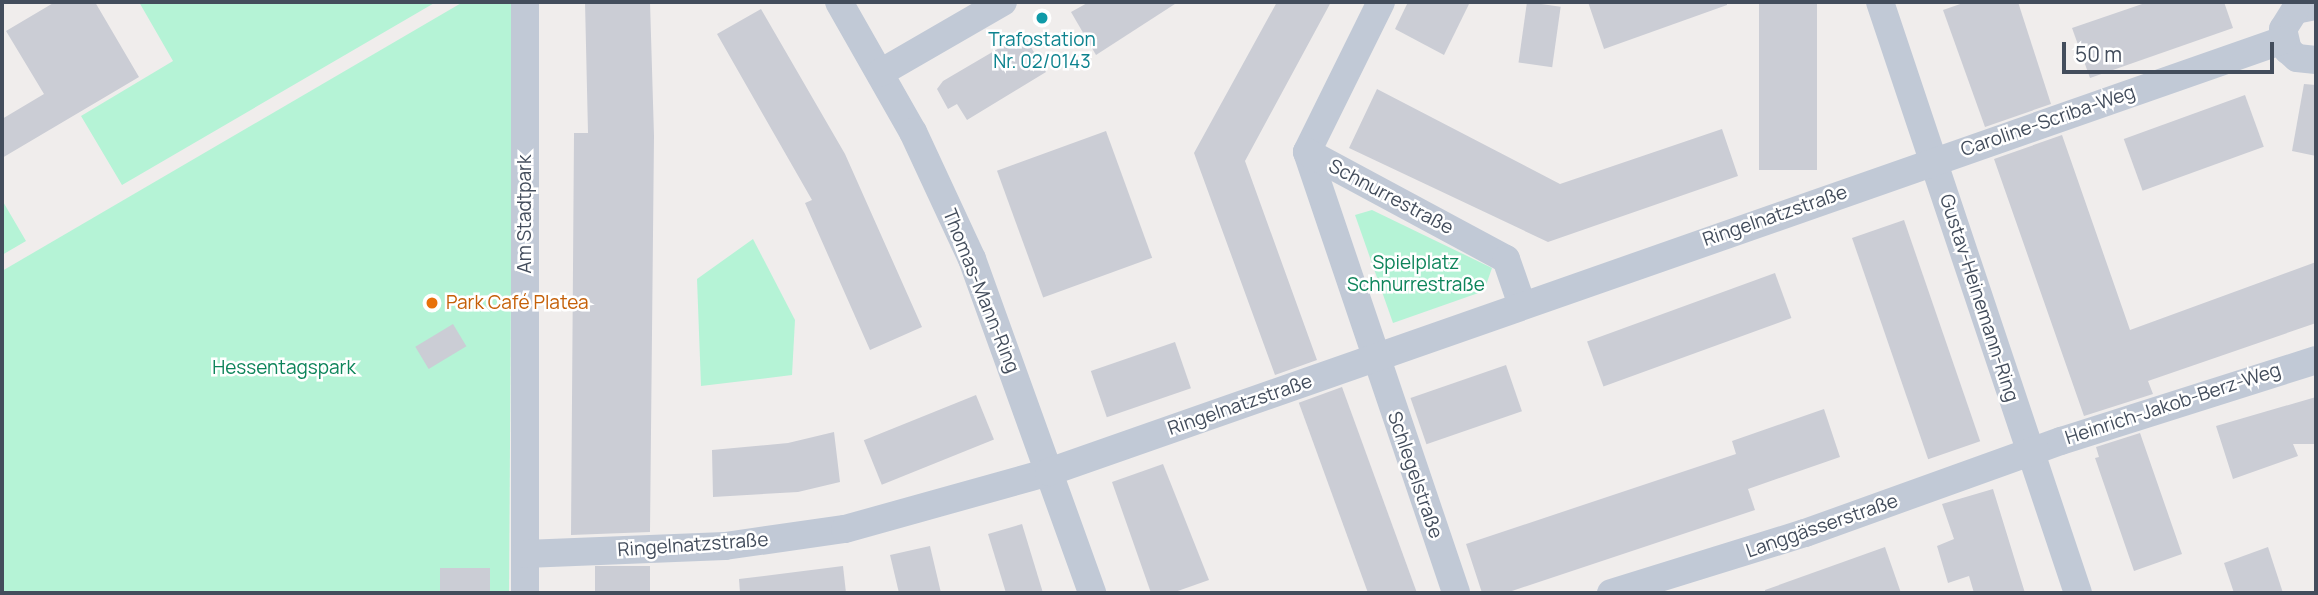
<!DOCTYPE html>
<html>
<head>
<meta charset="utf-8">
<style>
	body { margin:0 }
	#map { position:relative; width:2318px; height:595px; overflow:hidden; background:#f0edec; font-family:Manrope,sans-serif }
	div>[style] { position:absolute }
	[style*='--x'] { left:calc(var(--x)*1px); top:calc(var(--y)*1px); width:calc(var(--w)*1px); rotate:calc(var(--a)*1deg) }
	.green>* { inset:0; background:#b5f3d6 }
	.building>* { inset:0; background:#cbcdd5; transform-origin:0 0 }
	.street>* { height:28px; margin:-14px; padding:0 14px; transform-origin:14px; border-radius:14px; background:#c1c9d6 }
	.dots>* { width:19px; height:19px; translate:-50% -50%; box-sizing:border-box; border:4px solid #fff; border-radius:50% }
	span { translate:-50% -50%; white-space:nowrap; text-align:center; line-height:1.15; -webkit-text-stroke:5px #fff; paint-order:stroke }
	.culture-label { font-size:19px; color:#0d838f }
	.street-label { font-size:19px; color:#434d5c }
	.park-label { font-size:19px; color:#0d845a }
	.food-label { font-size:19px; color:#c56008 }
	.left { translate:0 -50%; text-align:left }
	.frame { position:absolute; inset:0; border:4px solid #434d5c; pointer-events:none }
	.scale { position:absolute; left:2062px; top:42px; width:212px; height:32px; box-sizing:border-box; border:4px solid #434d5c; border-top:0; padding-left:9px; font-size:21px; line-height:24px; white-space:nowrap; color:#434d5c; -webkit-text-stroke:5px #fff; paint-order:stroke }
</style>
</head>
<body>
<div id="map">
	<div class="green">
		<div style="clip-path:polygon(139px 2px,436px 2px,122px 185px,81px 116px,173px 61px)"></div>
		<div style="clip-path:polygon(463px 2px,513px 2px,509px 593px,2px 593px,2px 271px)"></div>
		<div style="clip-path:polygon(2px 200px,26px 241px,2px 255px,2px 199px)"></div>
		<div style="clip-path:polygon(1372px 210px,1492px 268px,1484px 291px,1393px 323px,1355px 215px)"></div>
		<div style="clip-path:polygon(753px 239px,795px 320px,792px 375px,701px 386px,697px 279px)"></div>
	</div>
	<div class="building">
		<div style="clip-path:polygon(55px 2px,95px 2px,139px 77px,2px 158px,2px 119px,44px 94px,6px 31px)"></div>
		<div style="clip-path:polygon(585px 2px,650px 2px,654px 136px,650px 532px,571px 535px,574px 133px,588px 133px)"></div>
		<div style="clip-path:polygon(1089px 2px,1178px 2px,1096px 55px,1071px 12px)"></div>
		<div style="clip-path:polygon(1277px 2px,1331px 2px,1245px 161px,1317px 360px,1275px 375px,1194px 153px)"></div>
		<div style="clip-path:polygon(1408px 2px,1470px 2px,1444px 55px,1395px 29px)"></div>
		<div style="left:1527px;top:2px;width:34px;height:61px;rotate:8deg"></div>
		<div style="clip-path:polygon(1588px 2px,1727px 2px,1727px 5px,1604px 49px)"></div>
		<div style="left:1759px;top:2px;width:58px;height:168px"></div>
		<div style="clip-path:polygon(1966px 2px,2018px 2px,2051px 104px,1985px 127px,1943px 10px)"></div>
		<div style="clip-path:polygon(2148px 2px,2224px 2px,2233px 28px,2090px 78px,2072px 28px)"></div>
		<div style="clip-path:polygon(761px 9px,845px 154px,922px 327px,870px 350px,805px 203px,812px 200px,717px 34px)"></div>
		<div style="clip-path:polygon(1023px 34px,1046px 72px,967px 120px,957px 104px,948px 109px,937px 89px,943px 81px)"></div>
		<div style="clip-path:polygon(2304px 84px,2316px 85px,2316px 156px,2292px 151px)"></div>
		<div style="clip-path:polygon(1377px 89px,1560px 184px,1722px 129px,1738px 176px,1548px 242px,1349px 148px)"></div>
		<div style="left:2245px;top:95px;width:55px;height:129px;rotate:70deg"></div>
		<div style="left:1106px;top:131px;width:135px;height:116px;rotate:70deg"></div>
		<div style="clip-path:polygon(2062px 135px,2130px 330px,2316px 262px,2316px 323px,2148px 381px,2153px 394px,2084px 416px,1994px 159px)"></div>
		<div style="left:1904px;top:220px;width:234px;height:55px;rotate:71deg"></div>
		<div style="left:1775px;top:273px;width:48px;height:200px;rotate:70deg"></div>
		<div style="left:453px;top:324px;width:26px;height:44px;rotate:59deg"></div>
		<div style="left:1175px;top:342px;width:49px;height:89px;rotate:71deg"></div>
		<div style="left:1506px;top:365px;width:49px;height:101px;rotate:71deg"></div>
		<div style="left:1342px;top:387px;width:219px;height:46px;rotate:70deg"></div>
		<div style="left:976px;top:395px;width:48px;height:121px;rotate:68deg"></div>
		<div style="clip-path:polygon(2316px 397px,2316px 444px,2293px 444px,2298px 456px,2233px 479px,2216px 426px)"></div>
		<div style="clip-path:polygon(1824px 409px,1840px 457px,1748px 489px,1755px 510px,1506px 593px,1482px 593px,1466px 544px,1736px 454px,1732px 441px)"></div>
		<div style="clip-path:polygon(834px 432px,840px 482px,798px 492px,713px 497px,712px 450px,788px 443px)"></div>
		<div style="clip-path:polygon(2140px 433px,2182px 554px,2134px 571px,2095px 458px,2099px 457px,2096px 447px)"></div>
		<div style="clip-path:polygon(1163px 464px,1209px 580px,1172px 593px,1151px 593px,1112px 482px)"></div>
		<div style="clip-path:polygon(1993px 489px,2025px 593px,1974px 593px,1969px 576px,1948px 583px,1937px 546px,1954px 539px,1942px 504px)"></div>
		<div style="clip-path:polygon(1022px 524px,1043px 593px,1006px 593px,988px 534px)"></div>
		<div style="clip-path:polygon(930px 546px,941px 593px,899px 593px,890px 555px)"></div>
		<div style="clip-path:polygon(1885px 547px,1901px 593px,1765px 593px,1765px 590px)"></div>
		<div style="clip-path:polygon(2268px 547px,2283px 593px,2234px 593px,2224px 563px)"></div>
		<div style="left:650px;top:566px;width:27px;height:55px;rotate:90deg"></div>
		<div style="clip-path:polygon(843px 566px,846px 593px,740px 593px,739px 579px)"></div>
		<div style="left:440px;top:568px;width:50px;height:25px"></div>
	</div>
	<div class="street">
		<div style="--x:525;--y:2;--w:591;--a:90"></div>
		<div style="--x:839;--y:2;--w:150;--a:60.4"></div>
		<div style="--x:913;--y:132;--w:140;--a:65.1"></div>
		<div style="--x:972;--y:259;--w:355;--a:70.2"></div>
		<div style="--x:1381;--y:2;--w:167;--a:116.3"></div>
		<div style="--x:1307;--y:152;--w:465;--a:71.3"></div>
		<div style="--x:1880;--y:2;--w:623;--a:71.48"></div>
		<div style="--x:2316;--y:6;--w:21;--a:169"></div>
		<div style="--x:2295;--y:10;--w:22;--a:122"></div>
		<div style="--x:2283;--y:29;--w:22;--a:77"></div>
		<div style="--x:2288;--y:50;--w:12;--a:42"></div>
		<div style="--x:2297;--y:58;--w:19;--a:6"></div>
		<div style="--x:880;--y:73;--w:142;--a:-30"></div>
		<div style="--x:1307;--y:152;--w:226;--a:28.3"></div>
		<div style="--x:1506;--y:259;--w:49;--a:70.8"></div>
		<div style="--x:525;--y:554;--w:200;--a:-2.3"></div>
		<div style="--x:725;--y:546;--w:121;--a:-8.1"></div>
		<div style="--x:845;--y:529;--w:212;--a:-15.6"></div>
		<div style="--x:1049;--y:472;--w:1307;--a:-19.29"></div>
		<div style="--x:1611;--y:593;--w:203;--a:-17.2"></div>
		<div style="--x:1805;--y:533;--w:272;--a:-19.8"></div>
		<div style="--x:2061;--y:441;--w:268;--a:-17.6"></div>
	</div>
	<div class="dots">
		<div style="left:1042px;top:18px;background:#0f9aa8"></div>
		<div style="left:432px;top:303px;background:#e8710a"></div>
	</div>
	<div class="culture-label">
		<span style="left:1042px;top:51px">Trafostation<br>Nr. 02/0143</span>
	</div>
	<div class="street-label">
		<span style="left:2048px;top:121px;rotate:-19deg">Caroline-Scriba-Weg</span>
		<span style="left:1391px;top:197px;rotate:28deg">Schnurrestraße</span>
		<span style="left:525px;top:214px;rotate:-90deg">Am Stadtpark</span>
		<span style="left:1775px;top:216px;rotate:-19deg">Ringelnatzstraße</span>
		<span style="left:981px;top:291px;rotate:68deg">Thomas-Mann-Ring</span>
		<span style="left:1979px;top:298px;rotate:72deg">Gustav-Heinemann-Ring</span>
		<span style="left:2173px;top:404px;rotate:-18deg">Heinrich-Jakob-Berz-Weg</span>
		<span style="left:1240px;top:405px;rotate:-19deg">Ringelnatzstraße</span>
		<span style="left:1415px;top:475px;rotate:71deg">Schlegelstraße</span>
		<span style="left:1822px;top:526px;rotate:-19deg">Langgässerstraße</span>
		<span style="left:693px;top:545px;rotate:-4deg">Ringelnatzstraße</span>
	</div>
	<div class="park-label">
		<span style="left:1416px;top:274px">Spielplatz<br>Schnurrestraße</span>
		<span style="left:284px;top:368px">Hessentagspark</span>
	</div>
	<div class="food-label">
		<span class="left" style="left:446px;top:303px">Park Café Platea</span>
	</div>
	<div class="frame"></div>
	<div class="scale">50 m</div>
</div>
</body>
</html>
